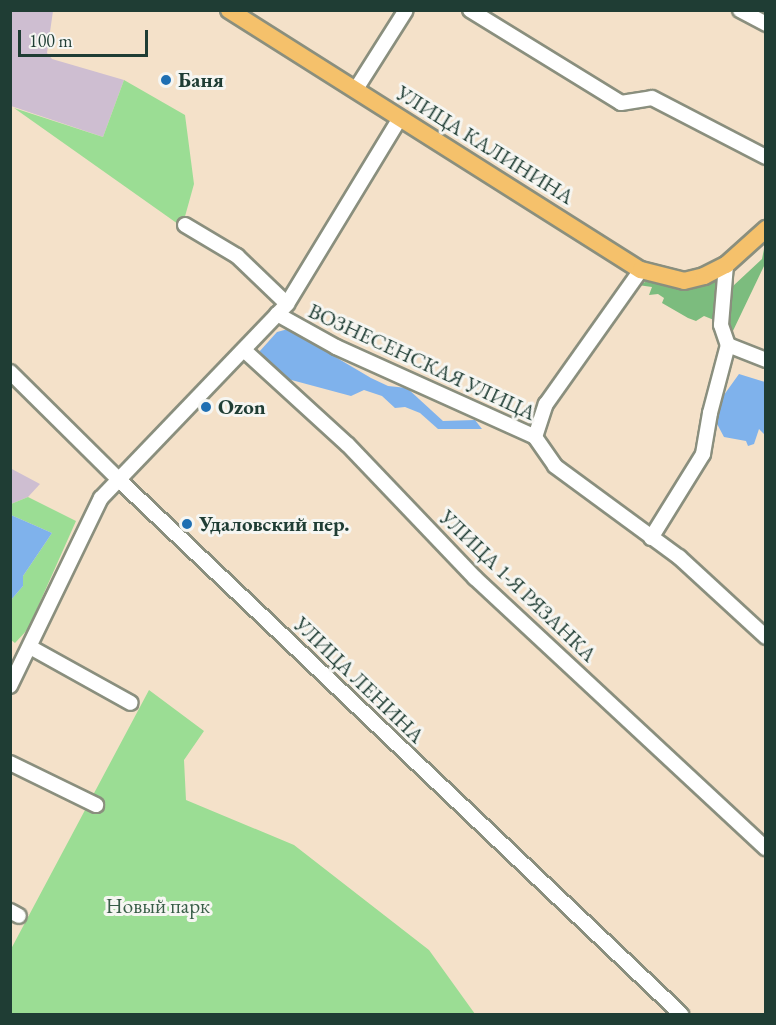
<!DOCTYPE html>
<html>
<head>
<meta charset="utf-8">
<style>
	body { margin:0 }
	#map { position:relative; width:776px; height:1025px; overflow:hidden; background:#f4e1c9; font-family:"EB Garamond",serif }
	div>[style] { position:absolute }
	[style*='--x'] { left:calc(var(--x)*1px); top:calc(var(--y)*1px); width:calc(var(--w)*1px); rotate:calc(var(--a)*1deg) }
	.industrial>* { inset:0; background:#cebed1 }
	.green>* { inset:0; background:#9bdd94 }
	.forest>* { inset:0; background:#7cbc7e }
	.water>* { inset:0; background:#7fb2ec }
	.roads { filter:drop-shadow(2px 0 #8a8f7e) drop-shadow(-2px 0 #8a8f7e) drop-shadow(0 2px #8a8f7e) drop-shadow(0 -2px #8a8f7e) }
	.minor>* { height:14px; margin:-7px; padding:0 7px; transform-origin:7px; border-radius:7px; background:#fff }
	.major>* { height:16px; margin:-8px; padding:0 8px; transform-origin:8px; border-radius:8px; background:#f5c16b }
	.dots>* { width:16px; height:16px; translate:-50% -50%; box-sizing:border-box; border:3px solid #f6f6f2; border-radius:50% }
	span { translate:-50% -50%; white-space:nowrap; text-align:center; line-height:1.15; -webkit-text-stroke:6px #f6f6f2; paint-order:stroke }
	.poi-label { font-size:21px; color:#1f3d34; font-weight:700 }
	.left { translate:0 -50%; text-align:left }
	.street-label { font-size:21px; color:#1f3d34 }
	.park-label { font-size:21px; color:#385d47 }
	.frame { position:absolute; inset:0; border:12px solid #1f3d34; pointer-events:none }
	.scale { position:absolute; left:18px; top:30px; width:130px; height:27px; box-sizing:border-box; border:3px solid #1f3d34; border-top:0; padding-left:8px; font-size:18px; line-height:21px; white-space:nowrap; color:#1f3d34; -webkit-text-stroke:4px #f6f6f2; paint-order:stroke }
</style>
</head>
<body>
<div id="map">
	<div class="industrial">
		<div style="clip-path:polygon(11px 11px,53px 11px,47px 53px,52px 59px,124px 80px,103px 137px,11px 106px)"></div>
		<div style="clip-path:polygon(10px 468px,40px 484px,28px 497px,11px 504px)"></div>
	</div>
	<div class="green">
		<div style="clip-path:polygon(124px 80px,185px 115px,194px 184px,184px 220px,178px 224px,14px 108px,103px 137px)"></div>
		<div style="clip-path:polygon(28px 497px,76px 521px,28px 629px,15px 643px,11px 640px,11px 600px,23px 586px,23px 576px,52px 533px,11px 515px,11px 504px)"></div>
		<div style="clip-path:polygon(149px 690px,204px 731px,184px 760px,186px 800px,294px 845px,429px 950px,475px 1014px,11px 1014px,11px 949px)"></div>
	</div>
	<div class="forest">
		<div style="clip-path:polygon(765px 244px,765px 264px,731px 335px,728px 318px,733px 286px,762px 259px)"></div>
		<div style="clip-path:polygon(650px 280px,717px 282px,719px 322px,704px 316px,696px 321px,688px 318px,662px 303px,664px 298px,658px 294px,649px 295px,652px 287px,638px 285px)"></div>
	</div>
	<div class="water">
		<div style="clip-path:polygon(288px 329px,371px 378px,388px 386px,407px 388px,443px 421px,475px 420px,482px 429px,438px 429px,420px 413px,405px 407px,395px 408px,382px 396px,364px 390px,351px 396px,284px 378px,263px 363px,259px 352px,277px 332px)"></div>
		<div style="clip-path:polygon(739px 374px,765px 382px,765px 435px,759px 429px,754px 444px,748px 446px,746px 441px,724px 437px,716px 422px,721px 399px)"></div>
		<div style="clip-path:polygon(11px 515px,52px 533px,23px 576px,23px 586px,11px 600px)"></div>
	</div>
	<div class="roads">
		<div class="minor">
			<div style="--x:470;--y:10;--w:177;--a:31.6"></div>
			<div style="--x:621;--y:103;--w:31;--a:-9"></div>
			<div style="--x:652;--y:98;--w:128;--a:27.4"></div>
			<div style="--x:740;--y:10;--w:30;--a:28"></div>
			<div style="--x:356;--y:89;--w:93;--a:-57.7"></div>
			<div style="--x:185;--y:225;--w:61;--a:30.8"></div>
			<div style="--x:237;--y:256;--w:69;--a:43.8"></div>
			<div style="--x:726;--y:265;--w:60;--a:94.8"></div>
			<div style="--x:721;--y:325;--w:21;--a:71"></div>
			<div style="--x:728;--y:345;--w:41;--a:21.5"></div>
			<div style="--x:277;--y:314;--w:68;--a:29.2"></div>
			<div style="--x:336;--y:347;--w:218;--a:24.3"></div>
			<div style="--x:535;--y:437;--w:35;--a:55"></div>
			<div style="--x:555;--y:466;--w:154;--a:36.3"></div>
			<div style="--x:679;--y:557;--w:118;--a:42.6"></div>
			<div style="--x:245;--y:351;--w:139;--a:42.4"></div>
			<div style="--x:348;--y:445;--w:184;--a:46.3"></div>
			<div style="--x:475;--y:578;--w:397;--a:42.9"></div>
			<div style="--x:10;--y:372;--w:152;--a:44.7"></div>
			<div style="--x:118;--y:479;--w:777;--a:43.54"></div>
			<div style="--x:535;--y:437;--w:35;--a:-72"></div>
			<div style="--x:546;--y:404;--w:164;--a:-54.7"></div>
			<div style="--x:651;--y:538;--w:99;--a:-58.2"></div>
			<div style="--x:703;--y:454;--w:42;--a:-80.3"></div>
			<div style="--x:710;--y:413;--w:70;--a:-75.2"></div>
			<div style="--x:30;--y:647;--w:115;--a:29"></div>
			<div style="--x:10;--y:686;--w:209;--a:-64.2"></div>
			<div style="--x:101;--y:498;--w:269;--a:-46.2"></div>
			<div style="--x:287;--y:304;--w:218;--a:-58.7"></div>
			<div style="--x:10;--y:763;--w:96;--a:26"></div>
			<div style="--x:10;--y:911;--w:10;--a:29"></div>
		</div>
		<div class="major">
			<div style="--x:229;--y:10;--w:487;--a:32.3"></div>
			<div style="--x:641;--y:270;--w:44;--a:14.3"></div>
			<div style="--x:684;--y:281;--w:21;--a:-14"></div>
			<div style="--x:704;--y:276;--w:25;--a:-27"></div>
			<div style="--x:726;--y:265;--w:54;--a:-42"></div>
		</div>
	</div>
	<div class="dots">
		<div style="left:166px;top:80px;background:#1f6fb2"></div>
		<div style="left:206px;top:407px;background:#1f6fb2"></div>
		<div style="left:187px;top:524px;background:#1f6fb2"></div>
	</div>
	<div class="poi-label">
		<span class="left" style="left:178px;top:80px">Баня</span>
		<span class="left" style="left:218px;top:407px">Ozon</span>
		<span class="left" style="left:199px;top:524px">Удаловский пер.</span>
	</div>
	<div class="street-label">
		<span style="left:485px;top:145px;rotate:32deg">УЛИЦА КАЛИНИНА</span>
		<span style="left:422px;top:362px;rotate:25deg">ВОЗНЕСЕНСКАЯ УЛИЦА</span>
		<span style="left:518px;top:586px;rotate:44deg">УЛИЦА 1-Я РЯЗАНКА</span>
		<span style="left:359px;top:680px;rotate:44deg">УЛИЦА ЛЕНИНА</span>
	</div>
	<div class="park-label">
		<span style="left:158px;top:906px">Новый парк</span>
	</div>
	<div class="frame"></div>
	<div class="scale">100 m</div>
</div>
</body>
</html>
